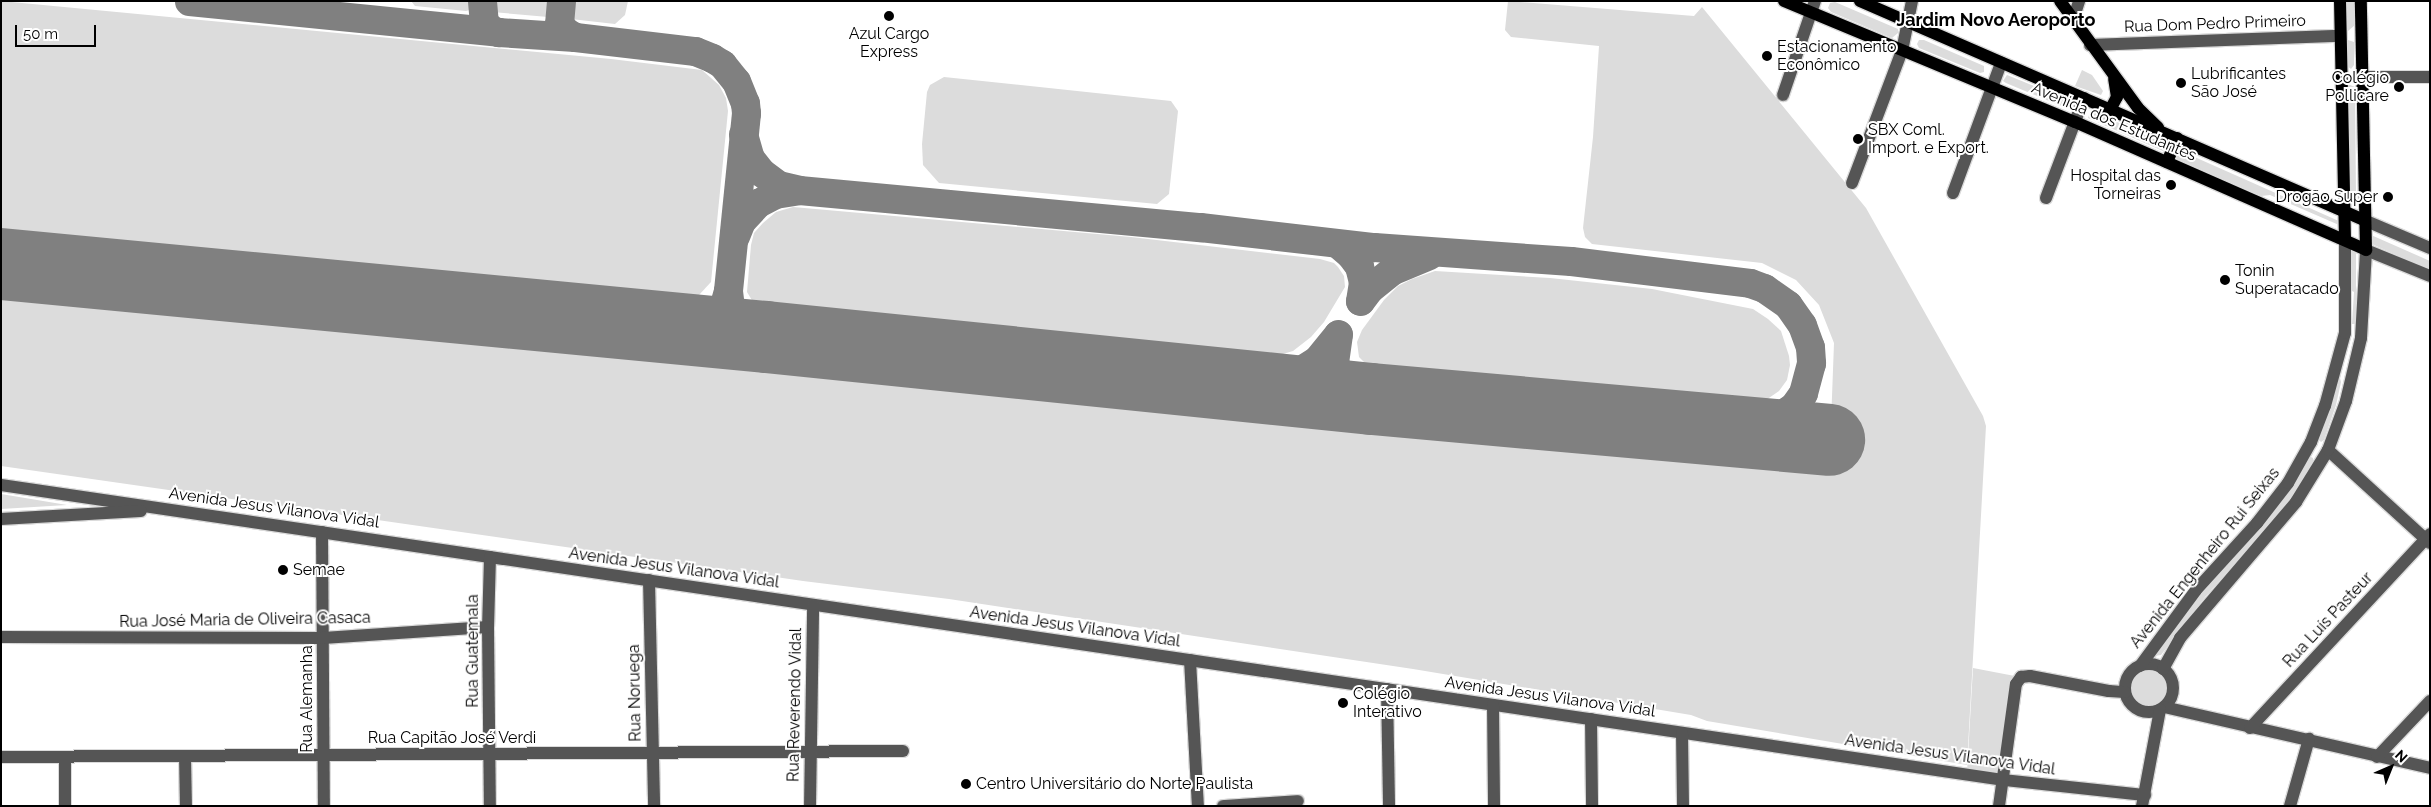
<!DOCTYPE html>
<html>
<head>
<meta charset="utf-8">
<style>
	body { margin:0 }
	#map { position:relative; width:2431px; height:807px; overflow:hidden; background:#fff; font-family:Raleway,sans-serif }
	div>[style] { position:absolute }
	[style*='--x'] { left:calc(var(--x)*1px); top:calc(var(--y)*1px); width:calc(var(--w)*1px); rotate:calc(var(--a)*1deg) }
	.green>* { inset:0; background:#dcdcdc }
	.round { border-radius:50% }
	.taxiway>* { height:29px; margin:-14.5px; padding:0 14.5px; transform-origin:14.5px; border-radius:14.5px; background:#808080 }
	.runway>* { height:72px; margin:-36px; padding:0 36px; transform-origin:36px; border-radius:36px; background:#808080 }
	.roads { filter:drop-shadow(1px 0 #dbdbdb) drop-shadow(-1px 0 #dbdbdb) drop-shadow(0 1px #dbdbdb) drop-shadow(0 -1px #dbdbdb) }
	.minor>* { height:12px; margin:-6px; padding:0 6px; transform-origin:6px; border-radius:6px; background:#555 }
	.minor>.ring { margin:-6px; padding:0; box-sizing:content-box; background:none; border:12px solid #555; border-radius:50% }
	.major>* { height:12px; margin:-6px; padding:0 6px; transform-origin:6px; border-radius:6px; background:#000 }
	.dots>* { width:14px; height:14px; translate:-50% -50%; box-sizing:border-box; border:2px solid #fff; border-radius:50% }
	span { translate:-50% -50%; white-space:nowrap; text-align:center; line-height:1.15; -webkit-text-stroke:4px #fff; paint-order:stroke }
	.street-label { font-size:16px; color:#000 }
	.poi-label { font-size:16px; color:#000 }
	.left { translate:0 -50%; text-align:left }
	.right { translate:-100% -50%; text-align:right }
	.neighbourhood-label { font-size:18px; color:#000; font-weight:700 }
	.frame { position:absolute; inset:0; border:2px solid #000; pointer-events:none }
	.north { position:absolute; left:2366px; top:742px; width:50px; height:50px; -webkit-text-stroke:4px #fff; paint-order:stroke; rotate:44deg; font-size:14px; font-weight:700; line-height:20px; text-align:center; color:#000 }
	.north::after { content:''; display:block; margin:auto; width:18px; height:22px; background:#000; clip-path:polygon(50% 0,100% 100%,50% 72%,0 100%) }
	.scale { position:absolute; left:15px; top:25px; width:81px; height:22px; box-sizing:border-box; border:2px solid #000; border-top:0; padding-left:6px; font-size:15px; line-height:18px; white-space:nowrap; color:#000; -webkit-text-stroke:4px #fff; paint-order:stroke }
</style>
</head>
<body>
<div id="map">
	<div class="green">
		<div style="clip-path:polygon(1px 1px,611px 59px,702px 70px,719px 85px,726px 98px,728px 111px,711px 282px,699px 295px,683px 302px,1px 239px)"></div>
		<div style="clip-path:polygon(411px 1px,476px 1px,473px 9px,466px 11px,415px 6px)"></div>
		<div style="clip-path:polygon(488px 1px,554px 1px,553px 12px,548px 17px,492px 12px,488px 8px)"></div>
		<div style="clip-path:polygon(568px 1px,628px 1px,625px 15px,615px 24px,571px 19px,566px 12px)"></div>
		<div style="clip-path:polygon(1508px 1px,1694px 16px,1702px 7px,1866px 208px,1983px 416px,1986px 426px,1967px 765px,1707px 721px,1691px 715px,1413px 669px,949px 599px,803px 581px,1px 466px,1px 295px,1064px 394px,1318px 423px,1825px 468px,1831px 462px,1834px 427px,1831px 423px,1834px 343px,1819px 305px,1796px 280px,1762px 263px,1592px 244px,1585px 237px,1583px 228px,1593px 137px,1599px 46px,1511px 37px,1505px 30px)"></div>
		<div style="clip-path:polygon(2345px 1px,2355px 1px,2355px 25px,2348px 31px,2345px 29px)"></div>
		<div style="clip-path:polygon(1835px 2px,1898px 29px,1898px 33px,1892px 38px,1831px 12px,1828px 8px,1830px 3px)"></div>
		<div style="clip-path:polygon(1919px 40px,1924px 40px,1984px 66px,1984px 72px,1980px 73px,1919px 48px,1917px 44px)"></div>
		<div style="clip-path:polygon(2348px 40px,2354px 42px,2354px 65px,2351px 69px,2346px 65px)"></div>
		<div style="clip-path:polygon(2082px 70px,2092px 75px,2103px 91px,2101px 95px,2075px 86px)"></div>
		<div style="clip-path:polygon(2007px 75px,2068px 100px,2071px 106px,2066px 108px,2006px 83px,2003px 81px)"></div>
		<div style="clip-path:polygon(944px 77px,1171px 101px,1178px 111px,1169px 194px,1157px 204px,939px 183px,923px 165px,922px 144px,927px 92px,930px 85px)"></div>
		<div style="clip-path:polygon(2348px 84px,2355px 87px,2356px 196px,2353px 198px,2350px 197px,2346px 86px)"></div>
		<div style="clip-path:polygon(2091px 110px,2165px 144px,2168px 147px,2167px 150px,2163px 151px,2088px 118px)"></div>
		<div style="clip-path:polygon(2181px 151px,2341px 222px,2339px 225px,2270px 195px,2261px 196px,2177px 159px,2176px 152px)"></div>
		<div style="clip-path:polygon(793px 207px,1131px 237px,1320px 259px,1334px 263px,1338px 267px,1344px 276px,1345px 287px,1324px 322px,1311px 337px,1293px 351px,1262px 360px,1089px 339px,766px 310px,753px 302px,747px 292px,751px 245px,754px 233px,763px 223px,776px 212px)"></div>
		<div style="clip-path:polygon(2371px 235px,2430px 261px,2430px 270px,2374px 245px,2368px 242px)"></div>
		<div style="clip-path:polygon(2348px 248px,2356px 251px,2356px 324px,2352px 324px,2354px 292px,2350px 290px)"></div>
		<div style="clip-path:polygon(1435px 271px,1550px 278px,1652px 289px,1753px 309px,1768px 319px,1781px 331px,1789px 356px,1790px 365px,1787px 380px,1779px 391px,1766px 400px,1745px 404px,1372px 370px,1359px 357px,1357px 342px,1362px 330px,1384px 300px,1398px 286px,1412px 279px)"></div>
		<div style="clip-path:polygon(2337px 378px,2340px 378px,2341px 382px,2336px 405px,2324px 440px,2321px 442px,2319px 440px)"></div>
		<div style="clip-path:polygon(2309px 456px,2313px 458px,2313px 461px,2289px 502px,2205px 597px,2161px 655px,2154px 656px,2163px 638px)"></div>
		<div style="clip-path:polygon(1px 494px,67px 505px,1px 509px)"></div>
		<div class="round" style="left:2127px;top:667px;width:42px;height:42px"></div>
		<div style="clip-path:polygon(1973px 668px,2020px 677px,2003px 779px,1967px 773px)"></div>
	</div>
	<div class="taxiway">
		<div style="--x:189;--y:1;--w:311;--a:5.7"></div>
		<div style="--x:498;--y:32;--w:77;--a:3.7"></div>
		<div style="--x:575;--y:37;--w:121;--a:6.7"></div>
		<div style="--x:695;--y:51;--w:18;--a:22"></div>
		<div style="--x:712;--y:58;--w:12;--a:31"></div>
		<div style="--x:722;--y:64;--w:22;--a:51"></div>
		<div style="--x:736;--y:81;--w:24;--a:68"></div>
		<div style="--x:745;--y:103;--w:10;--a:84"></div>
		<div style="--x:746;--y:113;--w:179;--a:95.8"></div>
		<div style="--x:482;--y:1;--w:21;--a:85"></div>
		<div style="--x:484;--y:22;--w:9;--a:49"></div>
		<div style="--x:490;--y:29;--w:9;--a:21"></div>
		<div style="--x:561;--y:1;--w:23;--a:95"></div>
		<div style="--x:559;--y:24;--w:11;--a:49"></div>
		<div style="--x:566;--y:32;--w:10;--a:29"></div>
		<div style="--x:743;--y:134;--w:25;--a:74"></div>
		<div style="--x:750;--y:158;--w:18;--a:52"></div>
		<div style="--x:761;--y:172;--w:21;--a:37"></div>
		<div style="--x:778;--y:185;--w:22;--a:13"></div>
		<div style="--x:799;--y:190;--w:403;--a:5.3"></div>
		<div style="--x:1200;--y:227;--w:175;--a:6.6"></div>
		<div style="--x:1374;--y:247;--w:197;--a:4.1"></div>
		<div style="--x:1571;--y:261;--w:180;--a:7"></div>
		<div style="--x:1750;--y:283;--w:15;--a:20"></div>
		<div style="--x:1764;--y:288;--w:29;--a:35"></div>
		<div style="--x:1788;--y:305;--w:24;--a:55"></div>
		<div style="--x:1802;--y:325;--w:23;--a:70"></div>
		<div style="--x:1810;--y:347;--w:16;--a:86"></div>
		<div style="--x:1811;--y:363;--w:31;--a:105"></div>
		<div style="--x:1803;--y:393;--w:16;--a:125"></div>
		<div style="--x:1794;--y:406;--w:30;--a:146"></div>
		<div style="--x:1769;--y:423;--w:23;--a:160"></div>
		<div style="--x:735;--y:236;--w:16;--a:-68"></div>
		<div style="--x:741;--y:221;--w:25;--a:-47"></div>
		<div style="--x:758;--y:203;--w:19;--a:-28"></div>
		<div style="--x:775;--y:194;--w:24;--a:-9"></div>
		<div style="--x:1338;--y:244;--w:16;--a:40"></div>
		<div style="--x:1350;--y:254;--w:15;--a:53"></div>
		<div style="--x:1359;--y:266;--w:16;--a:76"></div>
		<div style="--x:1363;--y:282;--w:19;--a:99"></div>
		<div style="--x:1360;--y:301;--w:15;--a:-53"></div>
		<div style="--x:1369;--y:289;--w:28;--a:-39"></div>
		<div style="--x:1391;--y:271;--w:41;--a:-22.8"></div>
		<div style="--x:682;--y:329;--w:13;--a:-4"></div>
		<div style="--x:695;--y:328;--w:18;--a:-27"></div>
		<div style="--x:711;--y:320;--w:17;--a:-45"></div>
		<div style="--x:723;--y:308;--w:18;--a:-74"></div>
		<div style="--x:728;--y:291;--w:16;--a:83"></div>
		<div style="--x:730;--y:307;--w:15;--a:58"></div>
		<div style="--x:738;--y:320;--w:19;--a:39"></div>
		<div style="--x:753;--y:332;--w:14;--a:21"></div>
		<div style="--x:1240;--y:385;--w:32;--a:-4"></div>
		<div style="--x:1272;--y:383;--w:22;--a:-21"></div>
		<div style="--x:1293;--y:375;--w:28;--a:-32"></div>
		<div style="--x:1317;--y:360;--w:33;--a:-51"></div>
		<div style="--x:1338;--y:334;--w:27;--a:98"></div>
		<div style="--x:1334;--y:361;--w:11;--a:75"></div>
		<div style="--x:1337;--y:372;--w:21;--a:51"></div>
		<div style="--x:1350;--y:388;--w:25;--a:27"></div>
	</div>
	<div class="runway">
		<div style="--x:1;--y:264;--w:768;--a:5.45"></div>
		<div style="--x:766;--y:337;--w:609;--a:5.84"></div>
		<div style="--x:1372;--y:399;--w:459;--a:5.1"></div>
	</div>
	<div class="roads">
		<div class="minor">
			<div style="--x:2073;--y:20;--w:20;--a:-72"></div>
			<div style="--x:2090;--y:45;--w:250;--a:-2.1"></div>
			<div style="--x:2362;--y:77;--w:68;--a:0"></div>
			<div style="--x:1783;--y:95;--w:99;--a:-71.2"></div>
			<div style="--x:1852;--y:183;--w:141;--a:-69.3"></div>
			<div style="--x:1902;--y:51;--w:51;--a:-78.7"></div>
			<div style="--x:1953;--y:193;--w:139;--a:-69.7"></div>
			<div style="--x:2046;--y:198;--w:107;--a:-69.2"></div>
			<div style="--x:2364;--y:220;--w:72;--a:23"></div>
			<div style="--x:2328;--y:450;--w:138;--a:42.4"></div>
			<div style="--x:1;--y:485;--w:2025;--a:8.38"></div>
			<div style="--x:2004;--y:780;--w:142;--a:6.1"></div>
			<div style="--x:1;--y:519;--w:140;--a:-3.3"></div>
			<div style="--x:322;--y:532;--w:274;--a:89.6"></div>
			<div style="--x:490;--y:557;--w:70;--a:91.6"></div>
			<div style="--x:488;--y:627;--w:179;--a:89.4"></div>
			<div style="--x:649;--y:580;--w:226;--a:88.7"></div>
			<div style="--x:1;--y:637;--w:322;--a:0.2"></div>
			<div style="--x:323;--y:638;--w:165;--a:-3.8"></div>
			<div style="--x:1190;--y:660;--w:146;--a:86.9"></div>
			<div class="ring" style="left:2125px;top:664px;width:36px;height:36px"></div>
			<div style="--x:2140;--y:666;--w:94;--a:-53.6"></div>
			<div style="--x:2196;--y:590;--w:91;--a:-47.7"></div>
			<div style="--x:2257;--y:523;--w:51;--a:-52.2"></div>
			<div style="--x:2288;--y:483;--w:47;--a:-60.7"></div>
			<div style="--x:2311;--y:442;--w:39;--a:-69"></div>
			<div style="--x:2325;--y:406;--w:76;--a:-74.7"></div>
			<div style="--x:2345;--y:333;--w:93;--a:-90"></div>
			<div style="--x:2163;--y:669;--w:35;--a:-61"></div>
			<div style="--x:2180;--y:638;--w:179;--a:-49.5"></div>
			<div style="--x:2296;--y:502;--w:61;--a:-58.4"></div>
			<div style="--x:2328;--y:450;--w:52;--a:-69.8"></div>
			<div style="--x:2346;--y:401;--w:65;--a:-76.6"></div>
			<div style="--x:2361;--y:338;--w:88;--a:-86.7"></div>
			<div style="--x:2366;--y:250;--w:69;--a:22.1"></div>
			<div style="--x:1387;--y:689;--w:117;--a:89"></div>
			<div style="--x:1493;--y:705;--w:101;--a:89.4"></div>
			<div style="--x:2164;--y:707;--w:273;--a:12.9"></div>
			<div style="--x:1591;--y:719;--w:87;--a:89.3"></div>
			<div style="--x:2250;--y:728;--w:265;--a:-47.1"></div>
			<div style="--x:1682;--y:733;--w:73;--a:89.2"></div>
			<div style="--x:185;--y:756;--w:50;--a:88.9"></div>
			<div style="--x:1;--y:757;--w:902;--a:-0.38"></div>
			<div style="--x:65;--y:757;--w:49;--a:90"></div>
			<div style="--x:2377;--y:757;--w:77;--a:-46.6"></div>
			<div style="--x:810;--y:806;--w:201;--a:-89.1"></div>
			<div style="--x:1223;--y:806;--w:75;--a:-3.8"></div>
			<div style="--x:1999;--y:806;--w:123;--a:-82.1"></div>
			<div style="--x:2016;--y:684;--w:9;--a:-54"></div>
			<div style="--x:2021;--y:677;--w:9;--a:-6"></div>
			<div style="--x:2030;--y:676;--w:80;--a:10.8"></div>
			<div style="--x:2109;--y:691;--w:16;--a:4"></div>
			<div style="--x:2142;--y:806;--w:98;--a:-79.4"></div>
			<div style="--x:2290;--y:806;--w:70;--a:-74.2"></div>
		</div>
		<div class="major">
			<div style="--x:1784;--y:1;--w:315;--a:22.6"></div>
			<div style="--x:2075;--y:122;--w:318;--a:23.7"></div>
			<div style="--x:2366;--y:250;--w:249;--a:-91.2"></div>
			<div style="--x:1860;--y:1;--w:550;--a:23.49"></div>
			<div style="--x:2060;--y:1;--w:132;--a:53.9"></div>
			<div style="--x:2138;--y:108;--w:28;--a:44"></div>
			<div style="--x:2340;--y:1;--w:239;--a:88.8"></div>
			<div style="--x:2110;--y:110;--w:15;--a:-62"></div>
			<div style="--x:2117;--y:97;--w:18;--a:-99"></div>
			<div style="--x:2167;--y:162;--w:26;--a:-67"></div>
		</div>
	</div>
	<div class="dots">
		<div style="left:889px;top:16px;background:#000"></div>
		<div style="left:1767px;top:56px;background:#000"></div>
		<div style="left:2181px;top:83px;background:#000"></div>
		<div style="left:2399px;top:87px;background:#000"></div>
		<div style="left:1858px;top:139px;background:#000"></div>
		<div style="left:2171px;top:185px;background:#000"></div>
		<div style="left:2388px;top:197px;background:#000"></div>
		<div style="left:2225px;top:280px;background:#000"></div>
		<div style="left:283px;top:570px;background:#000"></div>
		<div style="left:1343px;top:703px;background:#000"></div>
		<div style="left:966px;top:784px;background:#000"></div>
	</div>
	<div class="street-label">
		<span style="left:2215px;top:24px;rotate:-2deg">Rua Dom Pedro Primeiro</span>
		<span style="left:2114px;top:122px;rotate:23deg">Avenida dos Estudantes</span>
		<span style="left:274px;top:508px;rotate:8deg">Avenida Jesus Vilanova Vidal</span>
		<span style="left:2205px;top:558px;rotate:-51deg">Avenida Engenheiro Rui Seixas</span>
		<span style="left:674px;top:568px;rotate:8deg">Avenida Jesus Vilanova Vidal</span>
		<span style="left:245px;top:620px;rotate:-1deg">Rua José Maria de Oliveira Casaca</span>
		<span style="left:2328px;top:620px;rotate:-47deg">Rua Luís Pasteur</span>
		<span style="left:1075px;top:627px;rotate:8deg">Avenida Jesus Vilanova Vidal</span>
		<span style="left:473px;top:651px;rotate:-90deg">Rua Guatemala</span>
		<span style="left:635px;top:693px;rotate:-91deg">Rua Noruega</span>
		<span style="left:1550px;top:697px;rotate:8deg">Avenida Jesus Vilanova Vidal</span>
		<span style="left:307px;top:699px;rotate:-90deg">Rua Alemanha</span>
		<span style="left:795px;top:705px;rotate:-89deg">Rua Reverendo Vidal</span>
		<span style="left:452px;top:738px">Rua Capitão José Verdi</span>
		<span style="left:1950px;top:755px;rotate:8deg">Avenida Jesus Vilanova Vidal</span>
	</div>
	<div class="poi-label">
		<span style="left:889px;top:43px">Azul Cargo<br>Express</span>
		<span class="left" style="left:1777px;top:56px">Estacionamento<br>Econômico</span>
		<span class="left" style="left:2191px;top:83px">Lubrificantes<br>São José</span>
		<span class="right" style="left:2389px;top:87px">Colégio<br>Pollicare</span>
		<span class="left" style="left:1868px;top:139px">SBX Coml.<br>Import. e Export.</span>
		<span class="right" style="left:2161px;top:185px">Hospital das<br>Torneiras</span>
		<span class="right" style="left:2378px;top:197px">Drogão Super</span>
		<span class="left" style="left:2235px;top:280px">Tonin<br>Superatacado</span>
		<span class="left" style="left:293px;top:570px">Semae</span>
		<span class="left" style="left:1353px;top:703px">Colégio<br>Interativo</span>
		<span class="left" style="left:976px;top:784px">Centro Universitário do Norte Paulista</span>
	</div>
	<div class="neighbourhood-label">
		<span style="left:1996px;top:20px">Jardim Novo Aeroporto</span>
	</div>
	<div class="frame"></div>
	<div class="north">N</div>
	<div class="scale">50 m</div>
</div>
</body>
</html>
